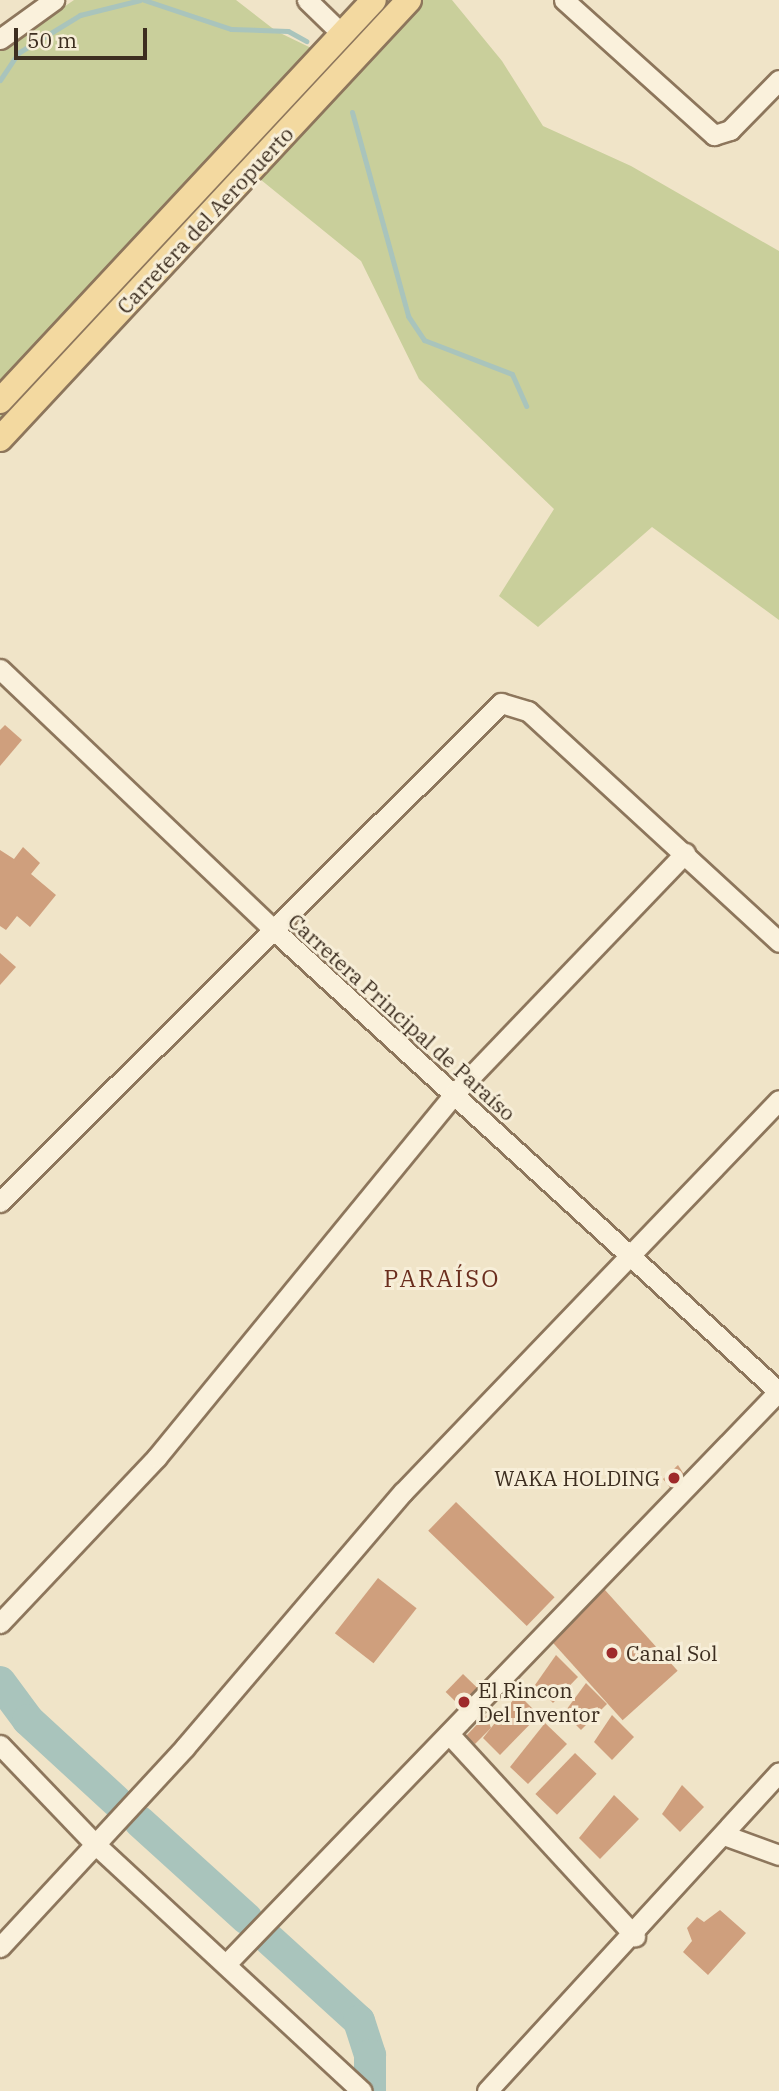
<!DOCTYPE html>
<html>
<head>
<meta charset="utf-8">
<style>
	body { margin:0 }
	#map { position:relative; width:779px; height:2091px; overflow:hidden; background:#f0e4c8; font-family:"IBM Plex Serif",serif }
	div>[style] { position:absolute }
	[style*='--x'] { left:calc(var(--x)*1px); top:calc(var(--y)*1px); width:calc(var(--w)*1px); rotate:calc(var(--a)*1deg) }
	.green>* { inset:0; background:#c9cf9b }
	.stream>* { height:5px; margin:-2.5px; padding:0 2.5px; transform-origin:2.5px; border-radius:2.5px; background:#a9c4bc }
	.river>* { height:32px; margin:-16px; padding:0 16px; transform-origin:16px; border-radius:16px; background:#a9c4bc }
	.building>* { inset:0; background:#cf9f7d; transform-origin:0 0 }
	.roads { filter:drop-shadow(2px 0 #8d765c) drop-shadow(-2px 0 #8d765c) drop-shadow(0 2px #8d765c) drop-shadow(0 -2px #8d765c) }
	.minor>* { height:19px; margin:-9.5px; padding:0 9.5px; transform-origin:9.5px; border-radius:9.5px; background:#faf1dc }
	.major>* { height:24px; margin:-12px; padding:0 12px; transform-origin:12px; border-radius:12px; background:#f3d9a0 }
	.dots>* { width:19px; height:19px; translate:-50% -50%; box-sizing:border-box; border:4px solid #f7eed8; border-radius:50% }
	span { translate:-50% -50%; white-space:nowrap; text-align:center; line-height:1.15; -webkit-text-stroke:6px #f7eed8; paint-order:stroke }
	.street-label { font-size:21px; color:#3d2e20 }
	.poi-label { font-size:21px; color:#3d2e20 }
	.right { translate:-100% -50%; text-align:right }
	.left { translate:0 -50%; text-align:left }
	.quarter-label { font-size:24px; color:#6b2e1e; letter-spacing:2px }
	.scale { position:absolute; left:14px; top:28px; width:133px; height:32px; box-sizing:border-box; border:4px solid #3d2e20; border-top:0; padding-left:9px; font-size:21px; line-height:24px; white-space:nowrap; color:#3d2e20; -webkit-text-stroke:5px #f7eed8; paint-order:stroke }
</style>
</head>
<body>
<div id="map">
	<div class="green">
		<div style="clip-path:polygon(74px 0,236px 0,276px 31px,336px 60px,391px 0,452px 0,502px 61px,543px 126px,631px 166px,779px 251px,779px 620px,652px 527px,538px 627px,499px 596px,554px 509px,419px 379px,361px 261px,240px 163px,0 429px,0 51px)"></div>
	</div>
	<div class="stream">
		<div style="--x:144;--y:0;--w:92;--a:18.4"></div>
		<div style="--x:231;--y:29;--w:57;--a:2"></div>
		<div style="--x:288;--y:31;--w:21;--a:29"></div>
		<div style="--x:0;--y:80;--w:32;--a:-56"></div>
		<div style="--x:18;--y:53;--w:73;--a:-31.5"></div>
		<div style="--x:80;--y:15;--w:62;--a:-14"></div>
		<div style="--x:352;--y:112;--w:212;--a:74.6"></div>
		<div style="--x:408;--y:316;--w:29;--a:56"></div>
		<div style="--x:424;--y:340;--w:94;--a:21.1"></div>
		<div style="--x:512;--y:374;--w:35;--a:66"></div>
	</div>
	<div class="river">
		<div style="--x:0;--y:1682;--w:47;--a:53.6"></div>
		<div style="--x:28;--y:1720;--w:120;--a:42.6"></div>
		<div style="--x:140;--y:1822;--w:144;--a:42.2"></div>
		<div style="--x:270;--y:1940;--w:120;--a:42.3"></div>
		<div style="--x:359;--y:2021;--w:36;--a:72"></div>
		<div style="--x:370;--y:2055;--w:36;--a:90"></div>
	</div>
	<div class="building">
		<div style="clip-path:polygon(5px 725px,22px 740px,0 766px,0 730px)"></div>
		<div style="clip-path:polygon(23px 847px,40px 863px,31px 874px,56px 895px,30px 927px,17px 916px,6px 930px,0 926px,0 850px,14px 859px)"></div>
		<div style="clip-path:polygon(0 953px,16px 967px,0 985px)"></div>
		<div style="clip-path:polygon(678px 1465px,685px 1476px,671px 1489px,663px 1479px)"></div>
		<div style="left:456px;top:1502px;width:137px;height:40px;rotate:44deg"></div>
		<div style="left:378px;top:1578px;width:49px;height:70px;rotate:38deg"></div>
		<div style="left:596px;top:1580px;width:122px;height:74px;rotate:48deg"></div>
		<div style="clip-path:polygon(556px 1655px,578px 1677px,553px 1703px,535px 1685px)"></div>
		<div style="left:463px;top:1674px;width:28px;height:25px;rotate:44deg"></div>
		<div style="clip-path:polygon(586px 1683px,607px 1704px,581px 1730px,564px 1713px)"></div>
		<div style="clip-path:polygon(518px 1694px,539px 1715px,500px 1755px,483px 1738px)"></div>
		<div style="clip-path:polygon(486px 1715px,491px 1728px,475px 1744px,466px 1736px)"></div>
		<div style="clip-path:polygon(612px 1715px,634px 1737px,612px 1760px,594px 1742px)"></div>
		<div style="clip-path:polygon(545px 1723px,567px 1744px,528px 1784px,510px 1767px)"></div>
		<div style="left:575px;top:1753px;width:30px;height:57px;rotate:44deg"></div>
		<div style="clip-path:polygon(682px 1785px,704px 1807px,680px 1832px,662px 1814px)"></div>
		<div style="clip-path:polygon(614px 1795px,639px 1819px,600px 1859px,579px 1838px)"></div>
		<div style="clip-path:polygon(720px 1910px,746px 1933px,708px 1975px,683px 1952px,692px 1941px,687px 1928px,697px 1917px,704px 1922px)"></div>
	</div>
	<div class="roads">
		<div class="minor">
			<div style="--x:307;--y:0;--w:49;--a:44.2"></div>
			<div style="--x:564;--y:0;--w:202;--a:42"></div>
			<div style="--x:714;--y:135;--w:17;--a:-17"></div>
			<div style="--x:730;--y:130;--w:70;--a:-45.6"></div>
			<div style="--x:0;--y:39;--w:67;--a:-35.8"></div>
			<div style="--x:0;--y:669;--w:381;--a:43.6"></div>
			<div style="--x:276;--y:932;--w:682;--a:42.44"></div>
			<div style="--x:0;--y:1202;--w:707;--a:-44.89"></div>
			<div style="--x:501;--y:703;--w:28;--a:17"></div>
			<div style="--x:528;--y:711;--w:341;--a:42.6"></div>
			<div style="--x:0;--y:1623;--w:228;--a:-46.6"></div>
			<div style="--x:157;--y:1457;--w:469;--a:-50.7"></div>
			<div style="--x:454;--y:1094;--w:334;--a:-46.2"></div>
			<div style="--x:449;--y:1734;--w:275;--a:47.4"></div>
			<div style="--x:0;--y:1745;--w:139;--a:46.2"></div>
			<div style="--x:96;--y:1845;--w:362;--a:42.8"></div>
			<div style="--x:724;--y:1835;--w:59;--a:20"></div>
			<div style="--x:0;--y:1947;--w:272;--a:-47.2"></div>
			<div style="--x:185;--y:1747;--w:335;--a:-49.5"></div>
			<div style="--x:403;--y:1492;--w:543;--a:-46.19"></div>
			<div style="--x:226;--y:1964;--w:796;--a:-46.02"></div>
			<div style="--x:487;--y:2091;--w:432;--a:-47.5"></div>
		</div>
		<div class="major">
			<div style="--x:0;--y:401;--w:548;--a:-47"></div>
			<div style="--x:0;--y:439;--w:600;--a:-47.03"></div>
		</div>
	</div>
	<div class="dots">
		<div style="left:674px;top:1478px;background:#9e2a2b"></div>
		<div style="left:612px;top:1653px;background:#9e2a2b"></div>
		<div style="left:464px;top:1702px;background:#9e2a2b"></div>
	</div>
	<div class="street-label">
		<span style="left:205px;top:220px;rotate:-47deg">Carretera del Aeropuerto</span>
		<span style="left:402px;top:1017px;rotate:42deg">Carretera Principal de Paraíso</span>
	</div>
	<div class="poi-label">
		<span class="right" style="left:660px;top:1478px">WAKA HOLDING</span>
		<span class="left" style="left:626px;top:1653px">Canal Sol</span>
		<span class="left" style="left:478px;top:1702px">El Rincon<br>Del Inventor</span>
	</div>
	<div class="quarter-label">
		<span style="left:442px;top:1279px">PARAÍSO</span>
	</div>
	<div class="scale">50 m</div>
</div>
</body>
</html>
